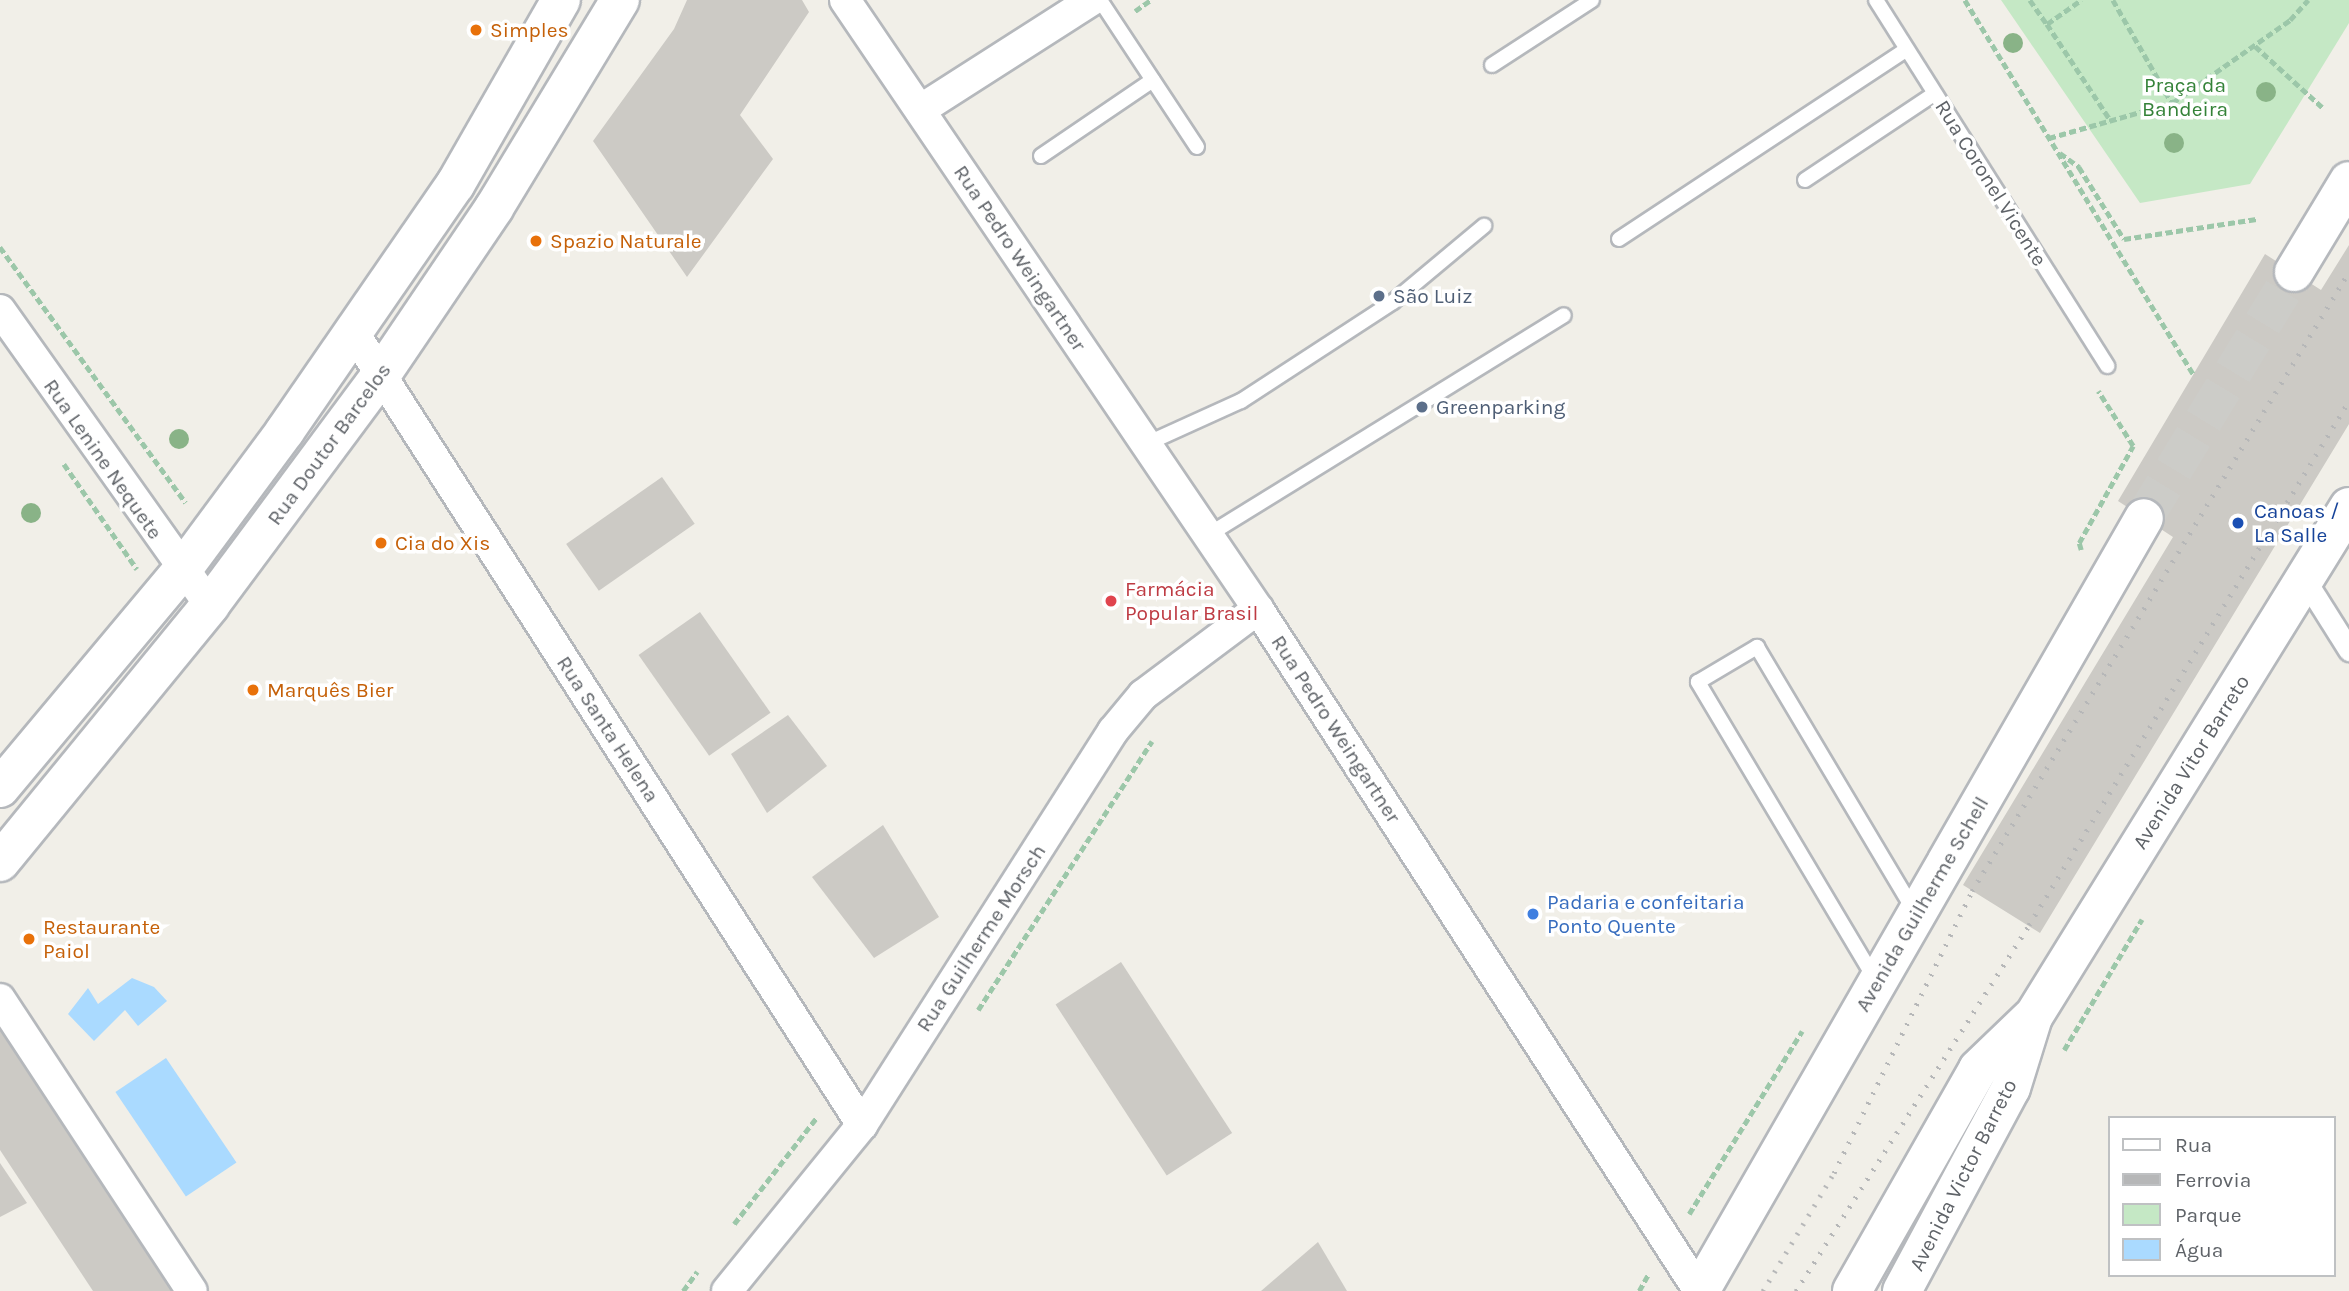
<!DOCTYPE html>
<html>
<head>
<meta charset="utf-8">
<style>
	body { margin:0 }
	#map { position:relative; width:2349px; height:1291px; overflow:hidden; background:#f1efe8; font-family:Karla,sans-serif }
	div>[style] { position:absolute }
	[style*='--x'] { left:calc(var(--x)*1px); top:calc(var(--y)*1px); width:calc(var(--w)*1px); rotate:calc(var(--a)*1deg) }
	.green>* { inset:0; background:#c5e8c5 }
	.water>* { inset:0; background:#aadaff; transform-origin:0 0 }
	.building>* { inset:0; background:#cccac5; transform-origin:0 0 }
	.secondary-tunnel>* { height:38px; margin-top:-19px; transform-origin:0; background:repeating-linear-gradient(90deg,#ccccc8 0 38px,transparent 0 57px) }
	.path>* { height:4.5px; margin-top:-2.25px; transform-origin:0; background:repeating-linear-gradient(90deg,#9cc7a9 0 7px,transparent 0 10.5px) }
	.roads { filter:drop-shadow(2px 0 #b5b8bc) drop-shadow(-2px 0 #b5b8bc) drop-shadow(0 2px #b5b8bc) drop-shadow(0 -2px #b5b8bc) }
	.service>* { height:14px; margin:-7px; padding:0 7px; transform-origin:7px; border-radius:7px; background:#fff }
	.pedestrian>* { height:21px; margin:-10.5px; padding:0 10.5px; transform-origin:10.5px; border-radius:10.5px; background:#fff }
	.minor>* { height:30px; margin:-15px; padding:0 15px; transform-origin:15px; border-radius:15px; background:#fff }
	.secondary>* { height:38px; margin:-19px; padding:0 19px; transform-origin:19px; border-radius:19px; background:#fff }
	.rail>* { height:5px; margin-top:-2.5px; transform-origin:0; background:repeating-linear-gradient(90deg,#b6b7b8 0 2px,transparent 0 11px) }
	.trees>* { width:20px; height:20px; margin:-10px; border-radius:50%; background:#89b387 }
	.dots>* { width:19px; height:19px; translate:-50% -50%; box-sizing:border-box; border:4px solid #fff; border-radius:50% }
	span { translate:-50% -50%; white-space:nowrap; text-align:center; line-height:1.15; -webkit-text-stroke:7px #fff; paint-order:stroke }
	.food-label { font-size:21px; color:#c56008 }
	.left { translate:0 -50%; text-align:left }
	.park-label { font-size:21px; color:#348238 }
	.street-label { font-size:21px; color:#5f6368 }
	.service-label { font-size:21px; color:#4e5e75 }
	.transit-label { font-size:21px; color:#164399 }
	.health-label { font-size:21px; color:#be3a42 }
	.shop-label { font-size:21px; color:#366cbe }
	.legend { position:absolute; left:2108px; top:1116px; width:228px; height:161px; box-sizing:border-box; background:#fff; border:2px solid #bfc1c3; margin:0; padding:9px 12px; list-style:none; font-size:21px; color:#5f6368 }
	.legend li { display:flex; align-items:center; gap:14px; height:35px }
	.legend b { width:35px; border:2px solid #bfc1c3 }
</style>
</head>
<body>
<div id="map">
	<div class="green">
		<div style="clip-path:polygon(2001px 0,2349px 0,2349px 23px,2250px 184px,2140px 203px)"></div>
	</div>
	<div class="water">
		<div style="clip-path:polygon(132px 978px,154px 987px,167px 1001px,138px 1026px,125px 1010px,94px 1041px,68px 1014px,88px 988px,98px 1004px)"></div>
		<div style="left:166px;top:1058px;width:126px;height:61px;rotate:56deg"></div>
	</div>
	<div class="building">
		<div style="clip-path:polygon(687px 0,802px 0,809px 12px,740px 115px,773px 159px,687px 277px,593px 141px,674px 29px)"></div>
		<div style="clip-path:polygon(2349px 245px,2349px 424px,2040px 933px,1963px 885px,2173px 537px,2118px 501px,2265px 254px,2321px 290px)"></div>
		<div style="left:662px;top:477px;width:57px;height:117px;rotate:55deg"></div>
		<div style="left:700px;top:612px;width:123px;height:75px;rotate:55deg"></div>
		<div style="clip-path:polygon(788px 715px,827px 766px,767px 813px,731px 754px)"></div>
		<div style="clip-path:polygon(883px 825px,939px 917px,874px 958px,812px 877px)"></div>
		<div style="left:1121px;top:962px;width:204px;height:78px;rotate:57deg"></div>
		<div style="clip-path:polygon(0 1018px,181px 1291px,93px 1291px,0 1150px)"></div>
		<div style="clip-path:polygon(0 1163px,27px 1203px,0 1217px)"></div>
		<div style="clip-path:polygon(1318px 1242px,1347px 1291px,1261px 1291px)"></div>
	</div>
	<div class="secondary-tunnel">
		<div style="--x:2144;--y:518;--w:288;--a:-58.6"></div>
	</div>
	<div class="path">
		<div style="--x:1965;--y:0;--w:438;--a:58.6"></div>
		<div style="--x:2030;--y:0;--w:29;--a:55"></div>
		<div style="--x:2047;--y:24;--w:42;--a:-35.2"></div>
		<div style="--x:2113;--y:0;--w:119;--a:60.2"></div>
		<div style="--x:1135;--y:11;--w:19;--a:-35"></div>
		<div style="--x:2047;--y:24;--w:116;--a:56.6"></div>
		<div style="--x:2255;--y:46;--w:91;--a:42.3"></div>
		<div style="--x:2049;--y:138;--w:128;--a:-15.9"></div>
		<div style="--x:2172;--y:103;--w:144;--a:-35.1"></div>
		<div style="--x:2290;--y:20;--w:27;--a:-48"></div>
		<div style="--x:2060;--y:153;--w:24;--a:36"></div>
		<div style="--x:2079;--y:167;--w:85;--a:58"></div>
		<div style="--x:2124;--y:239;--w:134;--a:-8.6"></div>
		<div style="--x:0;--y:247;--w:316;--a:54"></div>
		<div style="--x:64;--y:464;--w:128;--a:55.2"></div>
		<div style="--x:2081;--y:550;--w:7;--a:-106"></div>
		<div style="--x:2079;--y:543;--w:111;--a:-60.9"></div>
		<div style="--x:2133;--y:446;--w:65;--a:-122.5"></div>
		<div style="--x:978;--y:1010;--w:320;--a:-57.1"></div>
		<div style="--x:2064;--y:1050;--w:152;--a:-59.2"></div>
		<div style="--x:1689;--y:1214;--w:215;--a:-58.3"></div>
		<div style="--x:734;--y:1224;--w:135;--a:-52.2"></div>
		<div style="--x:683;--y:1291;--w:24;--a:-54"></div>
		<div style="--x:1639;--y:1291;--w:18;--a:-61"></div>
	</div>
	<div class="roads">
		<div class="service">
			<div style="--x:1100;--y:0;--w:176;--a:56.6"></div>
			<div style="--x:1876;--y:0;--w:433;--a:57.7"></div>
			<div style="--x:1492;--y:65;--w:119;--a:-33"></div>
			<div style="--x:1041;--y:156;--w:135;--a:-34.2"></div>
			<div style="--x:1805;--y:180;--w:155;--a:-33.7"></div>
			<div style="--x:1619;--y:239;--w:344;--a:-33.4"></div>
			<div style="--x:1146;--y:444;--w:104;--a:-24.4"></div>
			<div style="--x:1241;--y:401;--w:181;--a:-33.1"></div>
			<div style="--x:1393;--y:302;--w:119;--a:-39.9"></div>
			<div style="--x:1208;--y:535;--w:418;--a:-31.7"></div>
			<div style="--x:1875;--y:979;--w:346;--a:-120.8"></div>
			<div style="--x:1698;--y:682;--w:69;--a:-30.7"></div>
			<div style="--x:1757;--y:647;--w:306;--a:59.2"></div>
		</div>
		<div class="pedestrian">
			<div style="--x:2305;--y:580;--w:83;--a:57.8"></div>
		</div>
		<div class="minor">
			<div style="--x:845;--y:0;--w:736;--a:55.86"></div>
			<div style="--x:1258;--y:609;--w:812;--a:57.11"></div>
			<div style="--x:920;--y:110;--w:204;--a:-32.6"></div>
			<div style="--x:0;--y:310;--w:362;--a:54.6"></div>
			<div style="--x:354;--y:333;--w:941;--a:57.32"></div>
			<div style="--x:0;--y:999;--w:349;--a:56.7"></div>
			<div style="--x:727;--y:1291;--w:214;--a:-50.9"></div>
			<div style="--x:862;--y:1125;--w:467;--a:-57.5"></div>
			<div style="--x:1113;--y:731;--w:47;--a:-50.2"></div>
			<div style="--x:1143;--y:695;--w:144;--a:-36.8"></div>
		</div>
		<div class="secondary">
			<div style="--x:2294;--y:272;--w:106;--a:-58.9"></div>
			<div style="--x:0;--y:788;--w:285;--a:-50.1"></div>
			<div style="--x:183;--y:569;--w:172;--a:-53.5"></div>
			<div style="--x:285;--y:431;--w:299;--a:-55.4"></div>
			<div style="--x:455;--y:185;--w:213;--a:-60.2"></div>
			<div style="--x:0;--y:862;--w:332;--a:-50.7"></div>
			<div style="--x:210;--y:605;--w:287;--a:-53.4"></div>
			<div style="--x:381;--y:375;--w:202;--a:-55.9"></div>
			<div style="--x:494;--y:208;--w:243;--a:-58.8"></div>
			<div style="--x:1700;--y:1291;--w:891;--a:-60.13"></div>
			<div style="--x:1852;--y:1291;--w:255;--a:-60.4"></div>
			<div style="--x:1978;--y:1069;--w:74;--a:-43.9"></div>
			<div style="--x:1902;--y:1291;--w:230;--a:-61.8"></div>
			<div style="--x:2011;--y:1088;--w:74;--a:-72.8"></div>
			<div style="--x:2033;--y:1017;--w:600;--a:-58.22"></div>
		</div>
	</div>
	<div class="rail">
		<div style="--x:1763;--y:1291;--w:138;--a:-59"></div>
		<div style="--x:1834;--y:1173;--w:314;--a:-63.9"></div>
		<div style="--x:1972;--y:891;--w:725;--a:-58.66"></div>
		<div style="--x:1796;--y:1291;--w:434;--a:-57.5"></div>
		<div style="--x:2029;--y:925;--w:614;--a:-58.59"></div>
	</div>
	<div class="trees">
		<div style="left:2013px;top:43px"></div>
		<div style="left:2266px;top:92px"></div>
		<div style="left:2174px;top:143px"></div>
		<div style="left:179px;top:439px"></div>
		<div style="left:31px;top:513px"></div>
	</div>
	<div class="dots">
		<div style="left:476px;top:30px;background:#e8710a"></div>
		<div style="left:536px;top:241px;background:#e8710a"></div>
		<div style="left:1379px;top:296px;background:#5c6f8a"></div>
		<div style="left:1422px;top:407px;background:#5c6f8a"></div>
		<div style="left:2238px;top:523px;background:#1a4fb4"></div>
		<div style="left:381px;top:543px;background:#e8710a"></div>
		<div style="left:1111px;top:601px;background:#e0444e"></div>
		<div style="left:253px;top:690px;background:#e8710a"></div>
		<div style="left:1533px;top:914px;background:#3f7fe0"></div>
		<div style="left:29px;top:939px;background:#e8710a"></div>
	</div>
	<div class="food-label">
		<span class="left" style="left:490px;top:30px">Simples</span>
		<span class="left" style="left:550px;top:241px">Spazio Naturale</span>
		<span class="left" style="left:395px;top:543px">Cia do Xis</span>
		<span class="left" style="left:267px;top:690px">Marquês Bier</span>
		<span class="left" style="left:43px;top:939px">Restaurante<br>Paiol</span>
	</div>
	<div class="park-label">
		<span style="left:2185px;top:97px">Praça da<br>Bandeira</span>
	</div>
	<div class="street-label">
		<span style="left:1991px;top:183px;rotate:58deg">Rua Coronel Vicente</span>
		<span style="left:1020px;top:258px;rotate:56deg">Rua Pedro Weingartner</span>
		<span style="left:329px;top:444px;rotate:-54deg">Rua Doutor Barcelos</span>
		<span style="left:103px;top:459px;rotate:55deg">Rua Lenine Nequete</span>
		<span style="left:608px;top:729px;rotate:57deg">Rua Santa Helena</span>
		<span style="left:1336px;top:729px;rotate:57deg">Rua Pedro Weingartner</span>
		<span style="left:2191px;top:762px;rotate:-58deg">Avenida Vitor Barreto</span>
		<span style="left:1922px;top:904px;rotate:-60deg">Avenida Guilherme Schell</span>
		<span style="left:981px;top:938px;rotate:-57deg">Rua Guilherme Morsch</span>
		<span style="left:1963px;top:1175px;rotate:-63deg">Avenida Victor Barreto</span>
	</div>
	<div class="service-label">
		<span class="left" style="left:1393px;top:296px">São Luiz</span>
		<span class="left" style="left:1436px;top:407px">Greenparking</span>
	</div>
	<div class="transit-label">
		<span class="left" style="left:2254px;top:523px">Canoas /<br>La Salle</span>
	</div>
	<div class="health-label">
		<span class="left" style="left:1125px;top:601px">Farmácia<br>Popular Brasil</span>
	</div>
	<div class="shop-label">
		<span class="left" style="left:1547px;top:914px">Padaria e confeitaria<br>Ponto Quente</span>
	</div>
	<ul class="legend">
	<li><b style="height:9px;background:#fff"></b>Rua</li>
	<li><b style="height:9px;background:#b6b7b8"></b>Ferrovia</li>
	<li><b style="height:19px;background:#c5e8c5"></b>Parque</li>
	<li><b style="height:19px;background:#aadaff"></b>Água</li>
	</ul>
</div>
</body>
</html>
